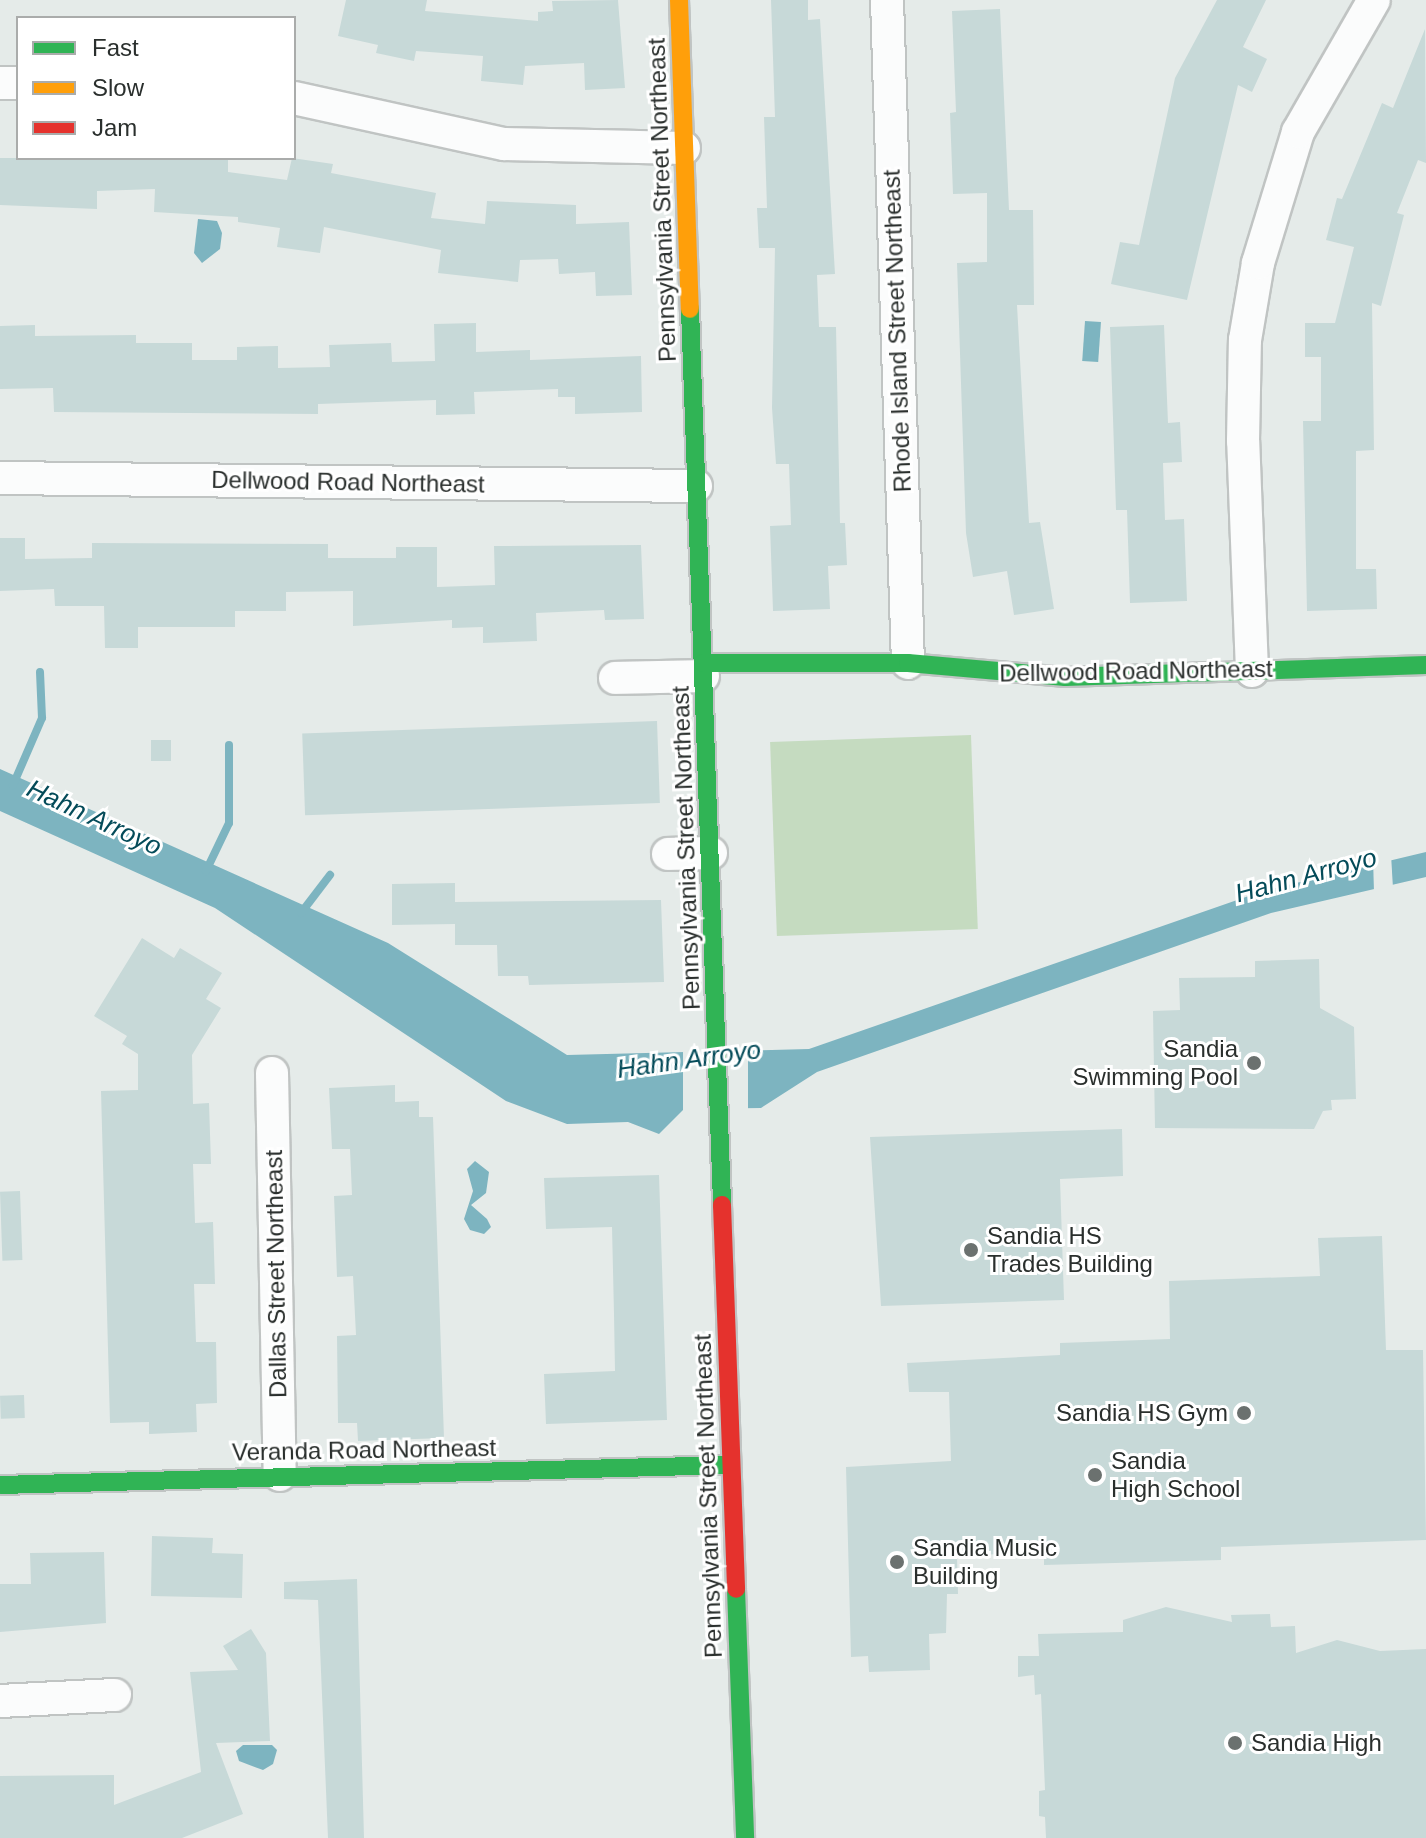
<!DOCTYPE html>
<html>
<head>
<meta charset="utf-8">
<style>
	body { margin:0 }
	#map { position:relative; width:1426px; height:1838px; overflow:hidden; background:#e5ebe9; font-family:Arial,sans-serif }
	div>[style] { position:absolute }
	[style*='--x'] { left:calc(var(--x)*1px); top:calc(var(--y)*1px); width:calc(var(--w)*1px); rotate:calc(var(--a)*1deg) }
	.green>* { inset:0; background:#c5dbc0; transform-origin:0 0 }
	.water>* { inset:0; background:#7db4c0; transform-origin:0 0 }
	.pier>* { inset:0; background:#e5ebe9; transform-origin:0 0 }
	.stream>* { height:8px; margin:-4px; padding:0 4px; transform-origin:4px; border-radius:4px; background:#7db4c0 }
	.building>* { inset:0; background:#c7d9d8; transform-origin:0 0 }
	.roads { filter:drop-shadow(2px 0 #c0c4c3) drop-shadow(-2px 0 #c0c4c3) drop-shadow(0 2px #c0c4c3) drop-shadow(0 -2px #c0c4c3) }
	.street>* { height:32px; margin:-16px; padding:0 16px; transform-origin:16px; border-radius:16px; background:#fbfcfc }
	.fast>* { height:18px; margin:-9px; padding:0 9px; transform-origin:9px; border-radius:9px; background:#30b455 }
	.slow>* { height:18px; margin:-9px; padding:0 9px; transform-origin:9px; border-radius:9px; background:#ff9f0a }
	.jam>* { height:18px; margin:-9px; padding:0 9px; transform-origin:9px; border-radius:9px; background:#e5322d }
	.dots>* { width:22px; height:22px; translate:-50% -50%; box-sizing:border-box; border:4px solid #fff; border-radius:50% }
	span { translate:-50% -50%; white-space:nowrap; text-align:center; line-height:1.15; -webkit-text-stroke:6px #fff; paint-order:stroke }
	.street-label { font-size:24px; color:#2a2f2d }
	.poi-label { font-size:24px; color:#2a2f2d }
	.right { translate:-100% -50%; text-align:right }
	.left { translate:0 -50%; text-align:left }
	.water-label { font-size:26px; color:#044b59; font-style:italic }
	.legend { position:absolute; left:16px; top:16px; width:280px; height:144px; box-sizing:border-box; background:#fff; border:2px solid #aaacab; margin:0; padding:10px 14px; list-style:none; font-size:24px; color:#2a2f2d }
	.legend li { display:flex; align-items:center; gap:16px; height:40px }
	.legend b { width:40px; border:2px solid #aaacab }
</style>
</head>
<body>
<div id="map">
	<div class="green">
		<div style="left:971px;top:735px;width:194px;height:201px;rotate:88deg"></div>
	</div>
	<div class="water">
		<div style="clip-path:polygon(198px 219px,217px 221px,222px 233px,220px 249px,202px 263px,194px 253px)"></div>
		<div style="left:1085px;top:321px;width:16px;height:40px;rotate:4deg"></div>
		<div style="clip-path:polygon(0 769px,388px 943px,567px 1055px,809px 1049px,1263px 891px,1426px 852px,1426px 877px,1271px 913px,817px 1072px,761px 1108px,684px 1109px,659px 1134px,628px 1122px,567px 1124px,506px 1101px,215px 908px,0 811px)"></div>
		<div style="clip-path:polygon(475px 1161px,489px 1172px,486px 1193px,471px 1205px,487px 1219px,491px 1227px,484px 1234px,470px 1230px,464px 1219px,473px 1191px,467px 1169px)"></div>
		<div style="clip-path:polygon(243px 1745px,272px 1745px,277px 1750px,273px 1764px,263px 1770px,239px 1761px,236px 1751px)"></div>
	</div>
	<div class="pier">
		<div style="clip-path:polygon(1391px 855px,1393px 888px,1374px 892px,1373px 858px)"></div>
		<div style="left:683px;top:1050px;width:65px;height:64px"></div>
	</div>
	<div class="stream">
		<div style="--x:13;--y:785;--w:73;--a:-66.6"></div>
		<div style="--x:42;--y:718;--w:46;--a:-92.5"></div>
		<div style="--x:206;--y:871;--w:53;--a:-64.4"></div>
		<div style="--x:229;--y:823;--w:78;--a:-90"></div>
		<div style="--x:301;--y:913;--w:48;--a:-52.7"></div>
	</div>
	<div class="building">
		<div style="clip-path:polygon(346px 0,427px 0,425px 11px,538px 21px,538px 12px,553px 11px,552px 1px,618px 0,625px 88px,585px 90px,584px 63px,525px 66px,523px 85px,481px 81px,483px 56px,416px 51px,414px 61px,376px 53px,378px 45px,338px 36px)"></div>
		<div style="clip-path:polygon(771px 0,808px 0,808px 20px,820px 19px,835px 274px,817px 275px,819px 327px,836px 327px,840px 523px,845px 523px,847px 565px,828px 566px,830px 609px,773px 611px,770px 526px,791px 525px,789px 464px,776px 464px,772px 408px,775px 248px,759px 248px,757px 208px,767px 208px,764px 117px,775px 117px)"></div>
		<div style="clip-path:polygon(1217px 0,1266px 0,1243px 47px,1267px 59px,1252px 92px,1238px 85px,1187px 300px,1111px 284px,1120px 242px,1139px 245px,1175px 78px)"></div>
		<div style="clip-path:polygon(1000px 9px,1009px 210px,1033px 210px,1034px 305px,1017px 305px,1029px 523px,1040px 522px,1054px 609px,1014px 615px,1007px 571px,973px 577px,966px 533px,957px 263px,987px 262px,987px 193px,953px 194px,950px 113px,956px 112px,952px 11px)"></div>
		<div style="clip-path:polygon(1425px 29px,1426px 163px,1418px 160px,1397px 213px,1404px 215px,1381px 306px,1372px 303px,1374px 450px,1356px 451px,1356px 569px,1376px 569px,1377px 609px,1307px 611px,1303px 421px,1321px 421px,1321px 357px,1305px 357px,1305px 323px,1335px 323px,1354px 247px,1326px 240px,1337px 198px,1342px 199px,1382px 103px,1393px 108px)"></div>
		<div style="clip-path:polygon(0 158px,228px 158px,228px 172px,287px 180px,292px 158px,333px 164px,331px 173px,436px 193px,431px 218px,485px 224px,487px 201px,576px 205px,576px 224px,629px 222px,632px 295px,596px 296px,595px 272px,559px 274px,558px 259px,520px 260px,518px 282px,438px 273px,441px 250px,324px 227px,320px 253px,277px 247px,280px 228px,238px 222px,238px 217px,154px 212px,155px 189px,97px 191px,97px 209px,0 205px)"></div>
		<div style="clip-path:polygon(476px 323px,476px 352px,530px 350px,530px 360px,641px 356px,642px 412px,575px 414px,575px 397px,558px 397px,558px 389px,474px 392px,475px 414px,436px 415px,436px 400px,318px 404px,318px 414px,54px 412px,53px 388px,0 389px,0 326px,35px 325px,35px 336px,136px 335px,136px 343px,192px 343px,192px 360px,237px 360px,237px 347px,278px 346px,278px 368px,330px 367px,329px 345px,391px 343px,392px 362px,435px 361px,434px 324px)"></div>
		<div style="clip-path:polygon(1164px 325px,1168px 423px,1180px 422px,1182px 462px,1163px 463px,1165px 520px,1184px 519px,1187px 601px,1130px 603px,1127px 510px,1116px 510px,1110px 327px)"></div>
		<div style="clip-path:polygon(0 538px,25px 538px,25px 559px,92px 558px,92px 543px,328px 544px,328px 558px,396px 558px,396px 547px,437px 547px,437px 587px,495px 585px,494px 546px,641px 545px,644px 619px,605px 620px,604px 610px,536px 613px,537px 641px,483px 643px,483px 627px,452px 628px,452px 620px,353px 626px,353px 591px,286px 592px,286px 611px,235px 611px,235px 627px,138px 627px,138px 648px,105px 648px,104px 606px,55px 606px,54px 589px,0 591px)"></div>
		<div style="left:657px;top:721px;width:82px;height:355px;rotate:88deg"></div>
		<div style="left:151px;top:740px;width:20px;height:21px"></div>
		<div style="clip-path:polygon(455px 883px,455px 902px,661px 900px,664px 982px,529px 985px,528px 976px,498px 976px,497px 945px,455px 945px,455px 924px,392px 925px,392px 884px)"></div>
		<div style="clip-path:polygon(142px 938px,174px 958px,180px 948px,222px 973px,206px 999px,221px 1008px,192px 1055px,193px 1104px,209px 1103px,211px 1164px,193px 1164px,195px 1223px,213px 1222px,215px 1284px,194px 1284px,196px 1342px,216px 1342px,217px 1403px,196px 1404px,197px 1432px,149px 1434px,149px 1422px,110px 1423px,101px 1091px,138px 1090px,138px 1054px,122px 1044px,127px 1036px,94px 1016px)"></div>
		<div style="clip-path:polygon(1319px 959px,1320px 1008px,1354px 1027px,1356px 1099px,1331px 1100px,1332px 1110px,1323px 1111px,1314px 1129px,1155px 1128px,1153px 1011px,1180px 1010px,1179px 978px,1255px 977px,1255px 961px)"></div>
		<div style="clip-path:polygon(395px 1085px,395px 1102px,419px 1101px,419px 1117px,433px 1117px,444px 1438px,358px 1441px,357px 1423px,338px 1423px,337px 1336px,356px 1335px,353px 1276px,337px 1277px,334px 1196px,352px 1195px,350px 1149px,332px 1149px,329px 1088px)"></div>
		<div style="clip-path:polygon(1122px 1129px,1123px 1176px,1060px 1179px,1064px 1300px,881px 1306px,870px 1137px)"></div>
		<div style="clip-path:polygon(659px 1175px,667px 1420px,546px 1424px,544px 1374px,615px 1371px,614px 1314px,612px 1227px,546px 1229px,544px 1178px)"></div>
		<div style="left:20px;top:1191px;width:69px;height:20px;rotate:88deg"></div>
		<div style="clip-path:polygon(1382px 1236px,1386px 1350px,1423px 1350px,1426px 1540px,1221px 1547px,1221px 1560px,1044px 1565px,1044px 1552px,957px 1556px,958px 1594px,947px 1594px,946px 1633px,929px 1634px,930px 1670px,869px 1672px,868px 1656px,851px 1657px,846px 1467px,951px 1461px,949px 1392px,909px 1392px,907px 1363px,1060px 1355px,1060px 1343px,1170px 1339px,1169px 1281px,1320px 1276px,1318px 1238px)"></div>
		<div style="left:24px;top:1395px;width:23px;height:24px;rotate:88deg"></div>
		<div style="clip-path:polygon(152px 1536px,213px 1538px,212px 1553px,243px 1554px,242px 1598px,151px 1596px)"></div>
		<div style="clip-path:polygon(104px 1552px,106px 1623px,0 1632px,0 1584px,31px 1584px,30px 1553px)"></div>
		<div style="clip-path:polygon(357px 1579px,364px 1838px,328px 1838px,318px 1600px,284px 1599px,284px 1582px)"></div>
		<div style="clip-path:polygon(1166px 1607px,1232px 1622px,1231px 1615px,1270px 1614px,1271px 1627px,1295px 1626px,1296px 1653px,1337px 1640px,1380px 1651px,1426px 1649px,1426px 1838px,1046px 1838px,1045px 1817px,1039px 1816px,1039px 1791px,1045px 1790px,1041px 1694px,1035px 1695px,1034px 1675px,1018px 1677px,1018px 1656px,1039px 1656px,1038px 1634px,1123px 1632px,1123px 1620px)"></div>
		<div style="clip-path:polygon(251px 1629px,266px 1653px,270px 1741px,216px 1743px,243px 1814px,182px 1838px,0 1838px,0 1776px,114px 1775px,114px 1805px,201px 1772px,190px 1672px,238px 1670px,223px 1646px)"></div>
	</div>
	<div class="roads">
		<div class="street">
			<div style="--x:887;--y:0;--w:663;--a:88.19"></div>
			<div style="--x:0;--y:83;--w:18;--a:0"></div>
			<div style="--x:294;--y:98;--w:215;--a:12.4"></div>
			<div style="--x:504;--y:144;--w:180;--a:1.3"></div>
			<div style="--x:0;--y:478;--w:696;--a:0.66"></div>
			<div style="--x:1252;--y:671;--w:230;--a:-92.2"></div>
			<div style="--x:1243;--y:441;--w:101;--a:-88.9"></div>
			<div style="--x:1245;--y:340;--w:78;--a:-80.4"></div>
			<div style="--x:1258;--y:263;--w:137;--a:-73"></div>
			<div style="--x:1298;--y:132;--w:152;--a:-60.1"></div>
			<div style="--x:615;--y:678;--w:88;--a:-1.3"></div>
			<div style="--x:668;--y:854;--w:43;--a:-1.3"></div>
			<div style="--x:272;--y:1073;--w:402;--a:88.9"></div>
			<div style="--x:0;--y:1701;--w:115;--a:-3"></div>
		</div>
		<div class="fast">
			<div style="--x:690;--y:309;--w:897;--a:87.95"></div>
			<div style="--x:703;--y:663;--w:205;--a:0"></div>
			<div style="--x:908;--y:663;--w:158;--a:5.1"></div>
			<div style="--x:1065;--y:677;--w:361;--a:-1.9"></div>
			<div style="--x:0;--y:1485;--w:730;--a:-1.57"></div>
			<div style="--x:736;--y:1589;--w:249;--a:87.9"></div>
		</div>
		<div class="slow">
			<div style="--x:679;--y:0;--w:309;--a:88"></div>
		</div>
		<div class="jam">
			<div style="--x:722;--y:1205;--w:384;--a:87.9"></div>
		</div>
	</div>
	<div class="dots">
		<div style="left:1254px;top:1063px;background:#6b716f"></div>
		<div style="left:971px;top:1250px;background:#6b716f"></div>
		<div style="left:1244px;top:1413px;background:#6b716f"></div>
		<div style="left:1095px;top:1475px;background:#6b716f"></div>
		<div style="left:897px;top:1562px;background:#6b716f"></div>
		<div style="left:1235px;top:1743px;background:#6b716f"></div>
	</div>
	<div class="street-label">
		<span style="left:662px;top:200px;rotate:-92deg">Pennsylvania Street Northeast</span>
		<span style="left:897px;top:331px;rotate:-92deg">Rhode Island Street Northeast</span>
		<span style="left:348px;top:482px;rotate:1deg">Dellwood Road Northeast</span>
		<span style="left:1136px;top:671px;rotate:-1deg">Dellwood Road Northeast</span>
		<span style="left:686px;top:848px;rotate:-92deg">Pennsylvania Street Northeast</span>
		<span style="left:276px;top:1274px;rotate:-91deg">Dallas Street Northeast</span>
		<span style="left:364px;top:1450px;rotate:-1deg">Veranda Road Northeast</span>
		<span style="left:708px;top:1496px;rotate:-92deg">Pennsylvania Street Northeast</span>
	</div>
	<div class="poi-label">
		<span class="right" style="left:1238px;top:1063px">Sandia<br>Swimming Pool</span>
		<span class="left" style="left:987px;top:1250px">Sandia HS<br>Trades Building</span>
		<span class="right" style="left:1228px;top:1413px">Sandia HS Gym</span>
		<span class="left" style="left:1111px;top:1475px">Sandia<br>High School</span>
		<span class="left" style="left:913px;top:1562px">Sandia Music<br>Building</span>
		<span class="left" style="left:1251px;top:1743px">Sandia High</span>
	</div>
	<div class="water-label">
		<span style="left:94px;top:818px;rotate:25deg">Hahn Arroyo</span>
		<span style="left:1306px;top:876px;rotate:-15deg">Hahn Arroyo</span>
		<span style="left:689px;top:1060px;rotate:-8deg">Hahn Arroyo</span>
	</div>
	<ul class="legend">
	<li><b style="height:10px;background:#30b455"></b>Fast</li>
	<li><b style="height:10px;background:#ff9f0a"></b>Slow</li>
	<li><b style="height:10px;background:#e5322d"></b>Jam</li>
	</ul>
</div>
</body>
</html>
